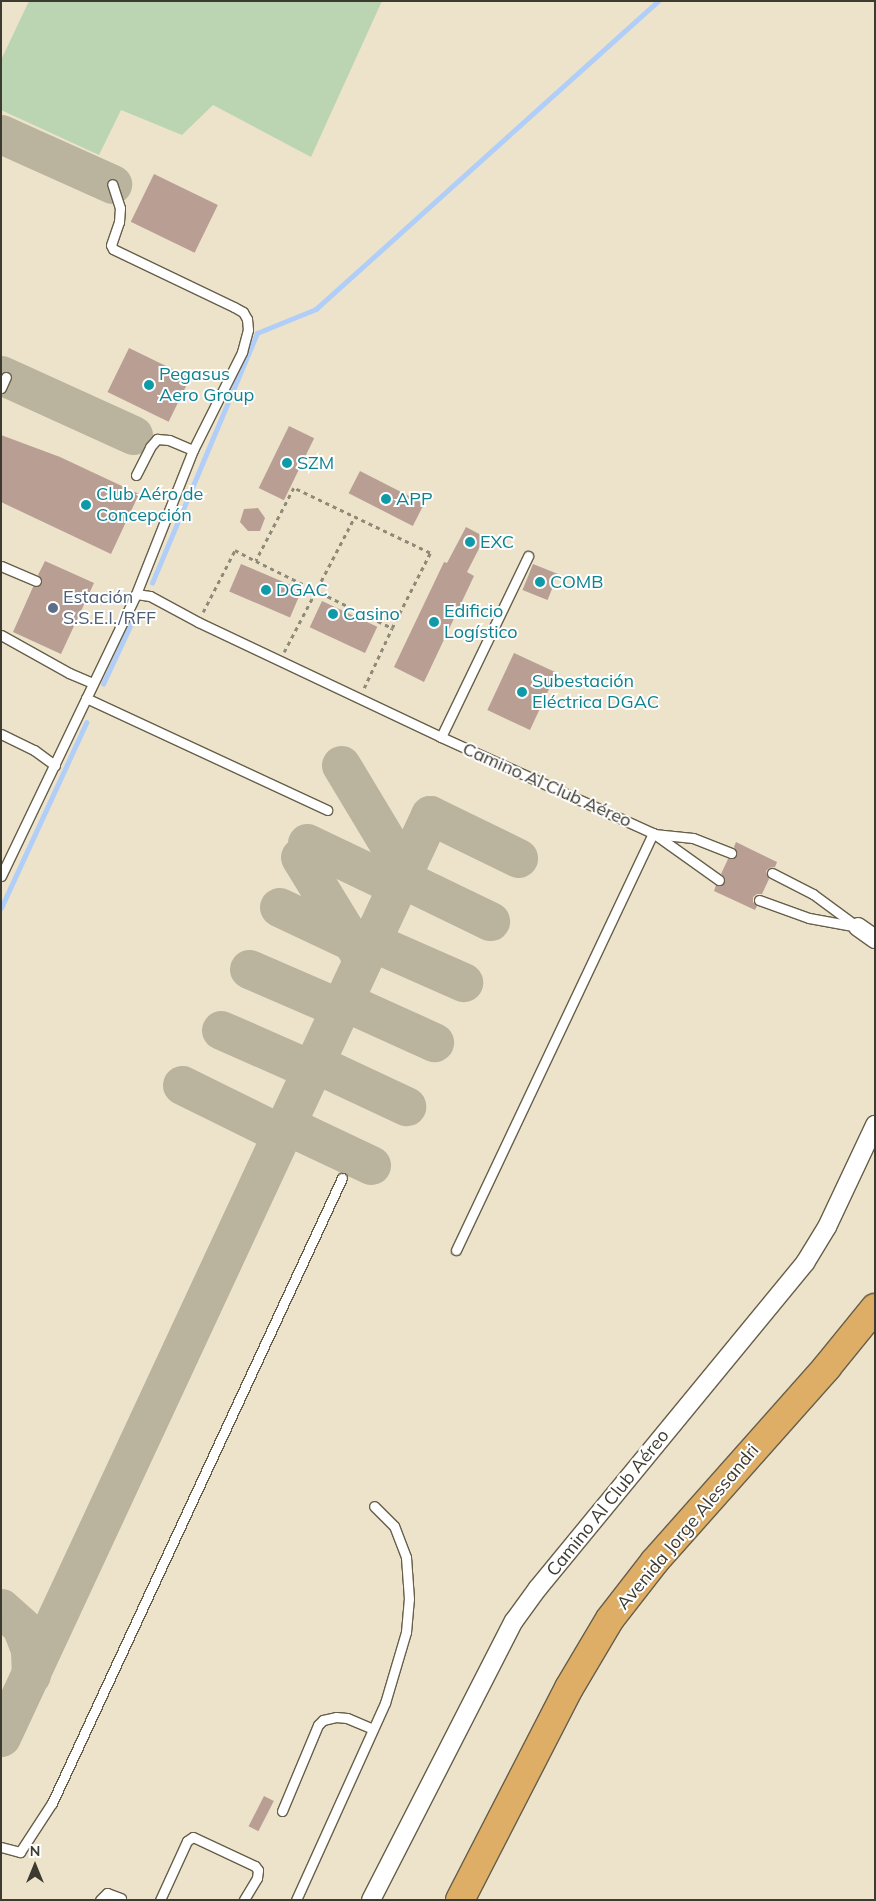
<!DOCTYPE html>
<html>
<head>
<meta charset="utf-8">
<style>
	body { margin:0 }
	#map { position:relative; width:876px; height:1901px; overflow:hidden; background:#ece3ca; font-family:Mulish,sans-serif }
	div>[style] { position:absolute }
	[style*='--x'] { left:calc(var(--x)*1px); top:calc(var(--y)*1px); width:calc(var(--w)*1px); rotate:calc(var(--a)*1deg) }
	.green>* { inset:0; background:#bbd5b3 }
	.stream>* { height:4.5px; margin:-2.25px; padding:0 2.25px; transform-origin:2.25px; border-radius:2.25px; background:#b1cef9 }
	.taxiway>* { height:39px; margin:-19.5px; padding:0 19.5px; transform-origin:19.5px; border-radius:19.5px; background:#bab39e }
	.building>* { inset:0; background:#b89e93; transform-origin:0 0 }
	.path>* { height:2.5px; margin-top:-1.25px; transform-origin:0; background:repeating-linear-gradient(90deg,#8f8978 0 4px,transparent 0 8px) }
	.roads { filter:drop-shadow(1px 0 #675f4a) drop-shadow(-1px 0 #675f4a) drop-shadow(0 1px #675f4a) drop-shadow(0 -1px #675f4a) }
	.service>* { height:9px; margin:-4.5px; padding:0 4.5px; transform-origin:4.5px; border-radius:4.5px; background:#fff }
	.minor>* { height:18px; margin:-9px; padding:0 9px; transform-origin:9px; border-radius:9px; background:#fff }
	.trunk>* { height:28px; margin:-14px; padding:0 14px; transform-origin:14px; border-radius:14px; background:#deae66 }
	.dots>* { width:14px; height:14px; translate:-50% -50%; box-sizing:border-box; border:2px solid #fff; border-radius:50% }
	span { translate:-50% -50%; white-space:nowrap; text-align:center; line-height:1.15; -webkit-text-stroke:4px #fff; paint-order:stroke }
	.culture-label { font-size:18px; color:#0d838f }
	.left { translate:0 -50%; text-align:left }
	.service-label { font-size:18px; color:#4e5e75 }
	.street-label { font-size:18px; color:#3d3a30 }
	.frame { position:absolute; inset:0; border:2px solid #3d3a30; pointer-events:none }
	.north { position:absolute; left:10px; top:1841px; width:50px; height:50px; -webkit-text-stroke:4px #fff; paint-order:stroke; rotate:0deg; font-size:14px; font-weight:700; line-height:20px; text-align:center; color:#3d3a30 }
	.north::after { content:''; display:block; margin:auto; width:18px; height:22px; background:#3d3a30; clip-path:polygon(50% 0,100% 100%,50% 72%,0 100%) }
</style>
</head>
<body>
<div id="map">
	<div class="green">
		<div style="clip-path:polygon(29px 1px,382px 1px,311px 157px,213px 105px,182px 135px,121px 110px,99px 155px,1px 110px,1px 60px)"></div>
	</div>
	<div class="stream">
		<div style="--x:152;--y:583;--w:271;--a:-67.2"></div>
		<div style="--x:257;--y:333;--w:64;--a:-22.1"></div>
		<div style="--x:316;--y:309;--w:460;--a:-42"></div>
		<div style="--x:103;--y:684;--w:78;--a:-65.1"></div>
		<div style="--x:1;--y:908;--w:204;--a:-65.3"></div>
	</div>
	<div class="taxiway">
		<div style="--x:1;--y:134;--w:122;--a:24.2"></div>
		<div style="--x:1;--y:375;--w:145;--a:24.4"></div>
		<div style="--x:341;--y:765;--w:122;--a:59"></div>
		<div style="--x:307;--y:843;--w:100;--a:25.5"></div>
		<div style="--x:300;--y:857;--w:119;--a:58.5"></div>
		<div style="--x:401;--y:878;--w:99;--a:25.8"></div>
		<div style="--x:279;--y:907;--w:84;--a:25.3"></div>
		<div style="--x:370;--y:941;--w:102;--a:23.8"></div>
		<div style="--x:249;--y:969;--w:98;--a:23.4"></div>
		<div style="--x:343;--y:1001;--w:100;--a:24.3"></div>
		<div style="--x:221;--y:1030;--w:99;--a:23.7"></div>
		<div style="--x:314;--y:1063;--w:102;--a:25.1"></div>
		<div style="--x:182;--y:1085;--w:110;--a:26.3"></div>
		<div style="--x:286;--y:1125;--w:94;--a:25.2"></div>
		<div style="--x:1;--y:1608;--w:27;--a:42"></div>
		<div style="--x:21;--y:1626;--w:26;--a:69"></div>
		<div style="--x:30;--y:1650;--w:25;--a:88"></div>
		<div style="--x:1;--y:1737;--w:1017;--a:-65.05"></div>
		<div style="--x:430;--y:815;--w:98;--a:26"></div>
	</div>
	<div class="building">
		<div style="left:154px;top:174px;width:71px;height:53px;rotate:26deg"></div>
		<div style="left:129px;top:348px;width:68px;height:49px;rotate:26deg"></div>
		<div style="left:289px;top:426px;width:28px;height:69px;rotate:26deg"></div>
		<div style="clip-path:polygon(1px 435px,60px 457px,139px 494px,111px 554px,1px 502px)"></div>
		<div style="left:360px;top:471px;width:72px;height:25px;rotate:27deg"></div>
		<div style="clip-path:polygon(258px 508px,265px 518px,260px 531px,248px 531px,240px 522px,244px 509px)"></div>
		<div style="clip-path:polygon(466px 527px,485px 537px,467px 572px,474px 576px,424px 682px,394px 667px,444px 562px,447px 563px)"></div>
		<div style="clip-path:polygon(45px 561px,94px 583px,61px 654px,13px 632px,33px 587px,42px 584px,42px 580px,38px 575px)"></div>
		<div style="left:241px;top:564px;width:66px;height:30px;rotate:23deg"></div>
		<div style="left:533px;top:564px;width:27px;height:28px;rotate:22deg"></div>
		<div style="left:322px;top:601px;width:61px;height:29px;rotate:25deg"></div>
		<div style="left:514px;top:653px;width:47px;height:63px;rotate:25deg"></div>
		<div style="clip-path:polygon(736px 842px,777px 862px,775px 867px,769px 868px,766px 871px,769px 879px,762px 894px,757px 894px,753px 897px,753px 902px,757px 906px,755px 910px,714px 891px,716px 885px,724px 883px,725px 878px,721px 874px,728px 859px,737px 856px,737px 852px,734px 847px)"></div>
		<div style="left:264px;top:1796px;width:11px;height:34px;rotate:27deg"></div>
	</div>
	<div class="path">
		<div style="--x:203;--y:612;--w:70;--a:-62.7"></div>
		<div style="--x:235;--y:550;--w:24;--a:28"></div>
		<div style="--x:256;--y:561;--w:152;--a:26.2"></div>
		<div style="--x:392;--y:628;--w:84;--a:-63.1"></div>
		<div style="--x:430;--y:553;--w:151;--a:-154.5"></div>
		<div style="--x:294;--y:488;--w:82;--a:117.5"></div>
		<div style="--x:284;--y:652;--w:151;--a:-62.4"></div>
		<div style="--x:364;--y:688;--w:66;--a:-65"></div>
	</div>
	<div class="roads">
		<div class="service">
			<div style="--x:1;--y:388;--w:12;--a:-66"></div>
			<div style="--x:136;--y:475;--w:31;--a:-63"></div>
			<div style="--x:150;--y:447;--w:11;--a:-49"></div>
			<div style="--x:157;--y:439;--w:12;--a:5"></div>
			<div style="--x:169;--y:440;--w:26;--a:23"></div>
			<div style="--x:1;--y:566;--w:38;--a:23"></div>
			<div style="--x:136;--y:594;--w:14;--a:8"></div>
			<div style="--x:150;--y:596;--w:55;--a:28.4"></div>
			<div style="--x:198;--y:622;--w:269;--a:25.3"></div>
			<div style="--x:441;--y:737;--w:201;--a:-64.3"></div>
			<div style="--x:1;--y:635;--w:78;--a:29.2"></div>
			<div style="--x:69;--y:673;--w:26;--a:23"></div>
			<div style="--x:86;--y:698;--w:266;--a:24.9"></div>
			<div style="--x:1;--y:734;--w:37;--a:26"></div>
			<div style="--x:34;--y:750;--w:26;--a:36"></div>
			<div style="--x:441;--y:737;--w:233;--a:24.4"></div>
			<div style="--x:653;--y:833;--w:81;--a:35.5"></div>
			<div style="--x:654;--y:834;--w:39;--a:6"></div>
			<div style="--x:693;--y:838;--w:41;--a:21.5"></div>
			<div style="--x:772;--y:873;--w:46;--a:27.1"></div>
			<div style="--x:813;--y:894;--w:52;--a:36.4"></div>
			<div style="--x:1;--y:876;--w:313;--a:-64.4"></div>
			<div style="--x:136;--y:594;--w:155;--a:-68.4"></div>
			<div style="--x:193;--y:450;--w:110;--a:-63.4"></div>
			<div style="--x:242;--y:352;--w:23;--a:-75"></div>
			<div style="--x:248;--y:330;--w:11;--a:-95"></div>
			<div style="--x:247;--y:319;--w:8;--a:-120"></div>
			<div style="--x:243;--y:312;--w:10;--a:-151"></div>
			<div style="--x:234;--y:307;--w:134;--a:-154.4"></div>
			<div style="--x:113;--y:249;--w:4;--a:-117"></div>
			<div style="--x:111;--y:245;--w:24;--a:-71"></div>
			<div style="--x:119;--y:222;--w:14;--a:-86"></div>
			<div style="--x:120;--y:208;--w:25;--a:-108"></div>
			<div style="--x:759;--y:900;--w:53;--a:19.8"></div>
			<div style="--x:809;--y:918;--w:50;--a:10.4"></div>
			<div style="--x:456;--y:1250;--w:461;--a:-64.7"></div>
			<div style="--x:282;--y:1811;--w:93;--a:-67.3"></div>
			<div style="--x:318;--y:1725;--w:7;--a:-45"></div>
			<div style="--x:323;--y:1720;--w:13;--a:-13"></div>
			<div style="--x:336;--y:1717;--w:11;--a:5"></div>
			<div style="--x:347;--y:1718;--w:28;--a:23"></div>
			<div style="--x:1;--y:1847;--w:20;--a:15"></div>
			<div style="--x:20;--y:1852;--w:59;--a:-56.9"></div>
			<div style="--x:52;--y:1803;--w:689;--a:-65.11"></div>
			<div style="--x:100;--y:1900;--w:10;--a:-45"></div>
			<div style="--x:107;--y:1893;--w:15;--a:20"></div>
			<div style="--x:160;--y:1900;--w:65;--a:-65.4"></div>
			<div style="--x:187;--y:1841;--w:7;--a:-34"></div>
			<div style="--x:193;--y:1837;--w:68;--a:25.1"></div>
			<div style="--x:255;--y:1866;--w:5;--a:53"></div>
			<div style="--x:258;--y:1870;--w:8;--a:97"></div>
			<div style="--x:257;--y:1878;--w:26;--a:121"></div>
			<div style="--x:296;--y:1900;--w:216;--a:-65.7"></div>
			<div style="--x:385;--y:1703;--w:74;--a:-73.5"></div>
			<div style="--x:406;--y:1632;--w:33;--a:-85"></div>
			<div style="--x:409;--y:1599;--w:42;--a:-94.1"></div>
			<div style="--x:406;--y:1557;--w:33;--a:-111"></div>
			<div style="--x:394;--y:1526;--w:28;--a:-135"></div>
		</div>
		<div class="minor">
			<div style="--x:858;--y:927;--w:21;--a:35"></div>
			<div style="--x:371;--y:1900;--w:314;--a:-62.9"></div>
			<div style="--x:514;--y:1621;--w:41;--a:-54"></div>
			<div style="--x:538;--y:1588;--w:421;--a:-50.6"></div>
			<div style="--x:805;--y:1263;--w:42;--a:-58.6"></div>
			<div style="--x:827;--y:1227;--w:113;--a:-64.8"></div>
		</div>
		<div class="trunk">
			<div style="--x:460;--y:1900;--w:238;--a:-62.8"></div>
			<div style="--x:569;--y:1688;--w:80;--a:-59.3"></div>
			<div style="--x:610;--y:1619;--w:73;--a:-52.2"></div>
			<div style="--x:655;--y:1561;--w:259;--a:-48.4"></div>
			<div style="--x:827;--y:1367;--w:76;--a:-50.9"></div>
		</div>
	</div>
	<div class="dots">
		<div style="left:149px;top:385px;background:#0f9aa8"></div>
		<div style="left:287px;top:463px;background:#0f9aa8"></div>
		<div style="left:386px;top:499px;background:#0f9aa8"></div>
		<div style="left:86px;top:505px;background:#0f9aa8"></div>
		<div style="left:470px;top:542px;background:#0f9aa8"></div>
		<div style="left:540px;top:582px;background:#0f9aa8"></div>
		<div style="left:266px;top:590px;background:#0f9aa8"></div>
		<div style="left:53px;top:608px;background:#5c6f8a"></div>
		<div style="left:333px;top:614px;background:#0f9aa8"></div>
		<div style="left:434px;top:622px;background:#0f9aa8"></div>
		<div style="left:522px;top:692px;background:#0f9aa8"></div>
	</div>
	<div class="culture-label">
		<span class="left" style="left:159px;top:385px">Pegasus<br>Aero Group</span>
		<span class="left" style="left:297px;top:463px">SZM</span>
		<span class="left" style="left:96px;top:505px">Club Aéro de<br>Concepción</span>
		<span class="left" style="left:396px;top:499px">APP</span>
		<span class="left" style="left:480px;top:542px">EXC</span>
		<span class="left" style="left:550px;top:582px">COMB</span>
		<span class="left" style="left:276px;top:590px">DGAC</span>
		<span class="left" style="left:444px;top:622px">Edificio<br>Logístico</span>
		<span class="left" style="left:343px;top:614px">Casino</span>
		<span class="left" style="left:532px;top:692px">Subestación<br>Eléctrica DGAC</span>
	</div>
	<div class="service-label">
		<span class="left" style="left:63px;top:608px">Estación<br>S.S.E.I./RFF</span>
	</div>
	<div class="street-label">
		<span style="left:547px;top:785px;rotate:24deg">Camino Al Club Aéreo</span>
		<span style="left:608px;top:1503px;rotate:-51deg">Camino Al Club Aéreo</span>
		<span style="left:688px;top:1527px;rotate:-50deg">Avenida Jorge Alessandri</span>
	</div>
	<div class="frame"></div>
	<div class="north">N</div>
</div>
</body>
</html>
